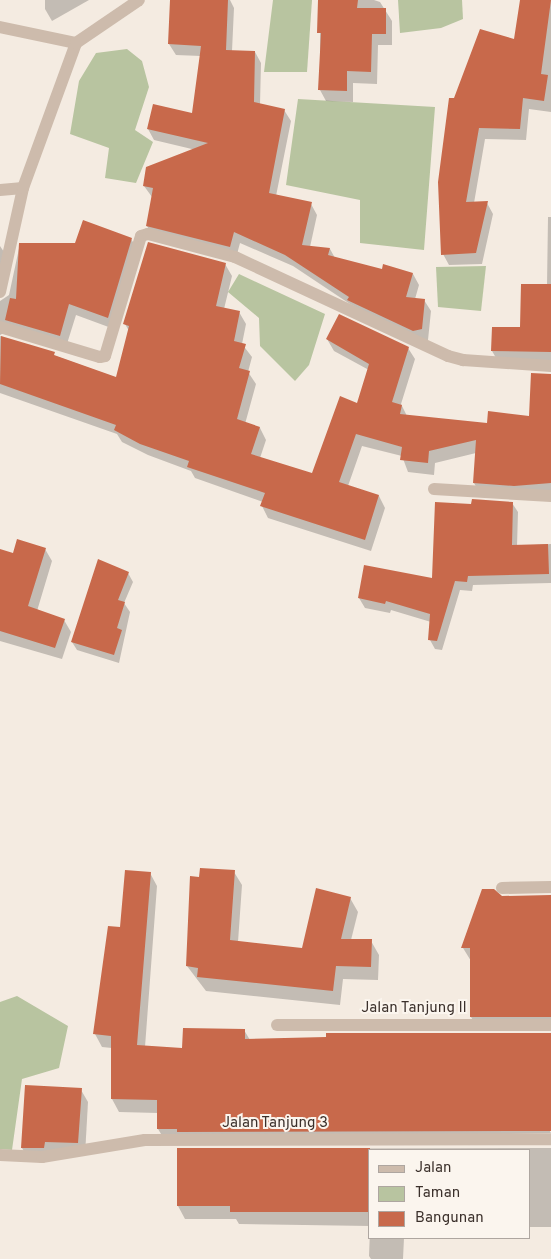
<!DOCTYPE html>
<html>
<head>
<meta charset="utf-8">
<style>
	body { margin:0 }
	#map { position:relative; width:551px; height:1259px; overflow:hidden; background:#f4ebe1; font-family:Overpass,sans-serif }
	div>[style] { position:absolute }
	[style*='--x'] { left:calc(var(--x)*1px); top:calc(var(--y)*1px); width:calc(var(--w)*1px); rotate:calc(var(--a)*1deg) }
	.green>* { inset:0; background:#b8c4a0 }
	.shadow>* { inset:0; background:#0003 }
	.building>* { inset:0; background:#c8694b }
	.minor>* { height:12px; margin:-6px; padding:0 6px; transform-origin:6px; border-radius:6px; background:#cdbbac }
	span { translate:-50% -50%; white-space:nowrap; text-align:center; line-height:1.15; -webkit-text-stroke:4px #fbf5ee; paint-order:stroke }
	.street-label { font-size:15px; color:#3b302b }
	.legend { position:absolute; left:368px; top:1149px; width:162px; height:90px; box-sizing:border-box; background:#fbf5ee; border:1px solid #aea6a0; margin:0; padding:6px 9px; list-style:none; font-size:15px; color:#3b302b }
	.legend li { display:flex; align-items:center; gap:10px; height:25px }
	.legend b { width:25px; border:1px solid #aea6a0 }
</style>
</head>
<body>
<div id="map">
	<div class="green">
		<div style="clip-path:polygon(273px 0,312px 0,307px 72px,264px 72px)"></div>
		<div style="clip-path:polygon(398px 0,462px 0,463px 19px,441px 28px,400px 33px)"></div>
		<div style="clip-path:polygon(127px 49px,142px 61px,149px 87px,135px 130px,153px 142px,136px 183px,105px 178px,109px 148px,70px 134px,79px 81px,96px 53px)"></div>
		<div style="clip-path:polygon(298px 99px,435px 107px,424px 250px,360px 243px,360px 200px,286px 185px)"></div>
		<div style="clip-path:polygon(486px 266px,481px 311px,438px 307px,436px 267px)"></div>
		<div style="clip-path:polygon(239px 274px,325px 314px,309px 365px,295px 381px,260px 346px,259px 318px,228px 292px)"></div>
		<div style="clip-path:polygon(17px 996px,68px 1026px,59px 1068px,22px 1079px,12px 1150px,0 1149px,0 1002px)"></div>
	</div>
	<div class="shadow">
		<div style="clip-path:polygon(45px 0,89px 0,52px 21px,45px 9px)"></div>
		<div style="clip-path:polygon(172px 0,230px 0,234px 8px,232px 51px,255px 52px,261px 63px,260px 105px,284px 110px,291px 121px,276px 196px,311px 204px,317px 215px,310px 247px,330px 249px,335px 258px,383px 270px,413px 274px,419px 285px,415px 299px,424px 300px,431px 311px,428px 340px,420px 342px,350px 304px,293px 266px,240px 243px,236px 258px,153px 237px,147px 226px,152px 197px,144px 186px,196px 150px,154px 140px,148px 129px,193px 114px,201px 56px,176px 55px,169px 44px)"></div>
		<div style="clip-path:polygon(320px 0,374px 0,380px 2px,392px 21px,392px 45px,378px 45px,377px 84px,353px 83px,353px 102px,326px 101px,320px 90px)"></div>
		<div style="clip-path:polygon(521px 0,551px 0,551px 112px,529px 109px,526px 140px,485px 139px,474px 203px,487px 203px,493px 214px,482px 264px,449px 265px,443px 254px,455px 100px,515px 41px)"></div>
		<div style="clip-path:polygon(548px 217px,551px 217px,551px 369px,499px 363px,492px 351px,493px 328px,522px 329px,547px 286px)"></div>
		<div style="clip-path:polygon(131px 239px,138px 250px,114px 329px,76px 315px,66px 347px,9px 330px,0 335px,0 301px,9px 295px,20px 244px,76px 244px)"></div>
		<div style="clip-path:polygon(0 246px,8px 258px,0 294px)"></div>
		<div style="clip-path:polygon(225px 264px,232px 276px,224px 309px,239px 312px,246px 324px,242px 344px,252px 357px,248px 372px,256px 384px,245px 424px,260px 428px,266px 440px,260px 458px,313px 475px,358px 404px,369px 370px,334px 351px,327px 339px,408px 348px,415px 359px,401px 404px,407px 416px,488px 424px,530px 418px,551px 375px,551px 495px,481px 495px,474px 483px,476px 453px,435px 463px,434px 475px,408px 472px,402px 456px,362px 446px,348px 486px,379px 496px,385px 508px,371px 551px,268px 518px,262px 506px,263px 502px,195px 478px,191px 471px,148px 455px,122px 442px,117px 434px,0 393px,0 336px,117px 378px,129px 331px,125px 324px)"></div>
		<div style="clip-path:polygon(512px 503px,518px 512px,517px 546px,551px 544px,551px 583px,473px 585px,472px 591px,460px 590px,442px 650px,435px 649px,430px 640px,431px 622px,391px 610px,390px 613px,365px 608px,359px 598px,433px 579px,472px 505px)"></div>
		<div style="clip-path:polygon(45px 549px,52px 561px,37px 611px,64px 620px,71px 632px,62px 659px,0 641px,0 550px,13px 554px)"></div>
		<div style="clip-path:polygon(128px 573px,133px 582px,124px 603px,130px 612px,119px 663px,77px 650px,72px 642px)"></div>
		<div style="clip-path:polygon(234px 872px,242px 885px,238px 942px,303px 949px,350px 898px,358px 912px,351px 940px,371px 941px,379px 955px,378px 980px,343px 979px,340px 1005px,206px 991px,187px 966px,201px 878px)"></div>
		<div style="clip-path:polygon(150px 873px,157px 886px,145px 1047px,183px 1049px,244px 1030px,250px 1040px,551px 1033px,551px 1128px,547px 1126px,551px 1133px,166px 1142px,158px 1129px,158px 1113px,119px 1112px,112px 1099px,112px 1048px,102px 1047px,95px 1034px,121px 928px)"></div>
		<div style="clip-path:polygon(551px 896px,551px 1030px,479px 1030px,471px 1017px,471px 961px,463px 948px,502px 897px)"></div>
		<div style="clip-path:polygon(81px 1090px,88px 1102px,85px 1155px,29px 1160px,22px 1148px)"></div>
		<div style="clip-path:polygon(551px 1148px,551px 1227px,530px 1227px,530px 1150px,370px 1150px,370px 1226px,239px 1224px,236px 1219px,185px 1219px,178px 1206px,178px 1149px)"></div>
		<div style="clip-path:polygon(370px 1230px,370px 1238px,404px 1238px,403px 1259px,371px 1259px,369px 1256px)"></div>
	</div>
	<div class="building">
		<div style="clip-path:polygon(170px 0,228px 0,226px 50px,255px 51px,254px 102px,285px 109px,269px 193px,312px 202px,302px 245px,330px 248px,328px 255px,382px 269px,383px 264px,413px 273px,406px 297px,425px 299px,422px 329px,413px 331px,347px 300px,349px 297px,285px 255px,234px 232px,230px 247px,146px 226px,153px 188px,143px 186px,146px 167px,208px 143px,147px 129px,153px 104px,192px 113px,201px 46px,168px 44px)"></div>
		<div style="clip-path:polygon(318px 0,358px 0,357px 8px,386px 8px,386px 34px,372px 34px,371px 72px,347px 71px,347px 91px,318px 90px,321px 33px,317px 33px)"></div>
		<div style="clip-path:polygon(520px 0,551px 0,541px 74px,548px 75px,544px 101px,523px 98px,520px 129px,479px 128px,466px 202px,488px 201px,476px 253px,441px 255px,438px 182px,449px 98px,454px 98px,480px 29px,514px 39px)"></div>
		<div style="clip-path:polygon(83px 220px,132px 238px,108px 318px,69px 304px,60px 336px,5px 320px,10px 298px,16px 299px,19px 243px,75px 243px)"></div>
		<div style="clip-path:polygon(148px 242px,226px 263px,216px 306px,240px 311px,234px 341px,246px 344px,239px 368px,250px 371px,237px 419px,260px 427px,251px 454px,312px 473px,340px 396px,357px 403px,369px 364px,326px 339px,339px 314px,409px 347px,392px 402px,402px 405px,400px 414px,487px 423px,488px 411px,529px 416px,531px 373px,551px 374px,551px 483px,514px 486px,473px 483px,476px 440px,429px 451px,428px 463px,400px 460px,402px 447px,356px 434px,339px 482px,379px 495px,365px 540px,260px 506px,265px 493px,187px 467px,189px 461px,140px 444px,114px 430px,116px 425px,0 384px,1px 336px,55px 352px,54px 355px,116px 377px,129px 326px,123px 324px)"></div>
		<div style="clip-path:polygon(521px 284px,551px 284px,551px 352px,491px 351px,492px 327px,520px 327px)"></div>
		<div style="clip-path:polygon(472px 499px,513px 502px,512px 545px,548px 544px,549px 574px,468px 576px,467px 582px,455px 581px,437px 641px,428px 640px,430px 614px,386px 601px,385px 604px,358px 598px,364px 565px,432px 578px,435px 502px,471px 504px)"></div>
		<div style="clip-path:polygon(17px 539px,46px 548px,28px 606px,65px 619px,55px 648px,0 631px,0 549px,13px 553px)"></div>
		<div style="clip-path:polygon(98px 559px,129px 572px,118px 600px,125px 602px,117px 628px,122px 630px,114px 655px,71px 642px)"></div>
		<div style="clip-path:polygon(200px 868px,235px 870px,230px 940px,302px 948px,316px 888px,351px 897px,341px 939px,372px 939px,371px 967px,336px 966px,333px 991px,197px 977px,198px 968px,186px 966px,190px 876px,199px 877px)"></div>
		<div style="clip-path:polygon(125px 870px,151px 872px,137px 1045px,182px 1048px,183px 1028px,245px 1029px,245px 1039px,326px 1037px,326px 1033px,551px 1033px,551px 1131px,177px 1132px,177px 1129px,157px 1129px,157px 1100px,111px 1099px,111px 1036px,93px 1034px,108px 926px,120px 927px)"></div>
		<div style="clip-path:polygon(482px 889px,494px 889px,502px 896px,551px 895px,551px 1017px,470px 1017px,470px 948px,461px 948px)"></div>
		<div style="clip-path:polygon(25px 1085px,82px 1088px,78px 1143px,45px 1142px,44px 1148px,21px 1148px)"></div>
		<div style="clip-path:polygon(177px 1148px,370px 1148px,370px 1212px,230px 1212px,230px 1206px,177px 1206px)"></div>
	</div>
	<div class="minor">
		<div style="--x:0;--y:27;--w:78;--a:11.9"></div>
		<div style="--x:0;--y:190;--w:23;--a:-5"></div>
		<div style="--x:0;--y:292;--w:107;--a:-77.5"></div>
		<div style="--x:23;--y:188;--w:154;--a:-69.9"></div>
		<div style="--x:76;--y:43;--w:76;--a:-34.3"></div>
		<div style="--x:0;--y:327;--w:104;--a:16.7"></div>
		<div style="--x:100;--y:357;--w:5;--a:-11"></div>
		<div style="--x:105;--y:356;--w:125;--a:-73.3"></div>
		<div style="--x:141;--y:236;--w:7;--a:-16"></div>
		<div style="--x:148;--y:234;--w:90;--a:14.8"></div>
		<div style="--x:235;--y:257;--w:235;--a:24.9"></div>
		<div style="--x:448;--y:356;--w:16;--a:15"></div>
		<div style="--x:463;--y:360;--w:88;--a:3.9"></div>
		<div style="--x:434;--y:489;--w:117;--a:3.4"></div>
		<div style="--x:502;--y:888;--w:49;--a:-1.2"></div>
		<div style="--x:277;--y:1025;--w:274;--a:0"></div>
		<div style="--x:0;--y:1155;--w:42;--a:2.7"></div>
		<div style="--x:42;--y:1157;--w:104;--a:-9.4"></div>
		<div style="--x:145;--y:1140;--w:406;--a:-0.1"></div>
	</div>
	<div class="street-label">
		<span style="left:414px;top:1009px">Jalan Tanjung II</span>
		<span style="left:275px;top:1124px">Jalan Tanjung 3</span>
	</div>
	<ul class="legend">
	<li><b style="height:6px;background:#cdbbac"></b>Jalan</li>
	<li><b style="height:14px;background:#b8c4a0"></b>Taman</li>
	<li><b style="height:14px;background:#c8694b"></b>Bangunan</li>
	</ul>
</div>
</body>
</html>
